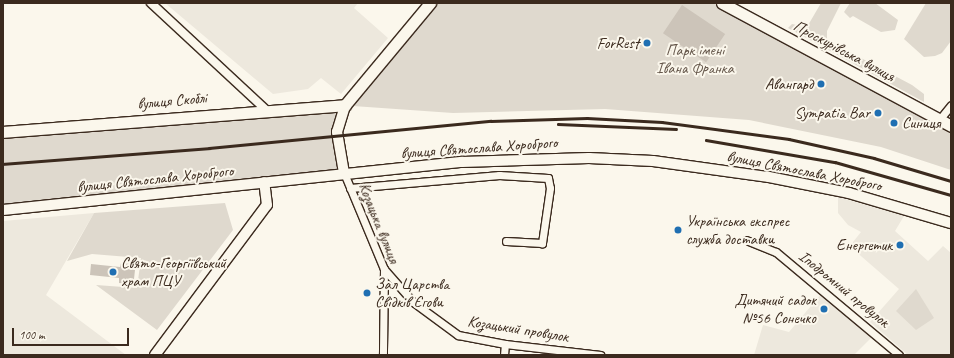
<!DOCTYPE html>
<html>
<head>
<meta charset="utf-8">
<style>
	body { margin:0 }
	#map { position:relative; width:954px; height:358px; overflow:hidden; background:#fbf7ec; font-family:Caveat,sans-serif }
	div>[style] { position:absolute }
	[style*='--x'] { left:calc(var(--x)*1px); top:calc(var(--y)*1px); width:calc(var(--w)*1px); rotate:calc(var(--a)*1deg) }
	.built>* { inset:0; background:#ede8dd }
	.green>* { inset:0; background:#dfd9ce }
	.building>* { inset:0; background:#ccc4b9; transform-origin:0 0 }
	.roads { filter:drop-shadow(1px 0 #3b2a1e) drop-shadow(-1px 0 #3b2a1e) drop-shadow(0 1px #3b2a1e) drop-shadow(0 -1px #3b2a1e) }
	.minor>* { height:7px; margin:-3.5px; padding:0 3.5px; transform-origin:3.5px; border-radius:3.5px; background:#fbf7ec }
	.tertiary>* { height:8px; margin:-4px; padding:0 4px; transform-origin:4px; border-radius:4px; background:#fbf7ec }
	.secondary>* { height:10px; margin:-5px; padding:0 5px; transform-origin:5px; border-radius:5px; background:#fbf7ec }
	.primary>* { height:11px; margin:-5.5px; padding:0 5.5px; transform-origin:5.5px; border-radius:5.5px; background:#fbf7ec }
	.rail>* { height:2.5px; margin:-1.25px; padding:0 1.25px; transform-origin:1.25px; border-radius:1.25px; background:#3b2a1e }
	.dots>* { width:11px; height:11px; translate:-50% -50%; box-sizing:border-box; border:2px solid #fbf7ec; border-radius:50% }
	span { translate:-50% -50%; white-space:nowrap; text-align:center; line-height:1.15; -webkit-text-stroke:4px #fbf7ec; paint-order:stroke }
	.poi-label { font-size:16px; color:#3b2a1e }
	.right { translate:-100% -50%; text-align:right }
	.left { translate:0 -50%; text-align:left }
	.park-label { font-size:16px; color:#64564a }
	.street-label { font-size:16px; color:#3b2a1e }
	.frame { position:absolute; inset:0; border:4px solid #3b2a1e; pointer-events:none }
	.scale { position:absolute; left:12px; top:328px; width:117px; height:18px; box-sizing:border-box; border:2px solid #3b2a1e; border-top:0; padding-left:5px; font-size:12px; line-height:14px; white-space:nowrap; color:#3b2a1e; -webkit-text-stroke:3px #fbf7ec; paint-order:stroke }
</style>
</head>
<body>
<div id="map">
	<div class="built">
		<div style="clip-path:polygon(165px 3px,358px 3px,354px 8px,388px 38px,341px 94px,321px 78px,308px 89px,273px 94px)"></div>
		<div style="clip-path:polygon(838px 197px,904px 216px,895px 231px,928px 261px,943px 246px,951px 253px,951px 355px,908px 355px,870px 322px,899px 289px,854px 250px,853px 242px,861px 232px,848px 225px,838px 213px)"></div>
		<div style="clip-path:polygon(94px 213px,46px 295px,126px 355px,3px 355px,3px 221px)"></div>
		<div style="clip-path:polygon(821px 294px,872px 337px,854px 355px,754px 355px,763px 325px,789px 332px)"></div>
	</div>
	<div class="green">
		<div style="clip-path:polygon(439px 3px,716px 3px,951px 130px,951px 170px,881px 147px,749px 120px,605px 109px,453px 113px,353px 106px)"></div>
		<div style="clip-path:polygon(821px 3px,841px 3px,827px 31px,827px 40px,912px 85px,924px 94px,924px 102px,788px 28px,792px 24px,807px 27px)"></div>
		<div style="clip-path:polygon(850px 3px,875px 3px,898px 20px,895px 30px,881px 32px,853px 16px,850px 18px,844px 12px)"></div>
		<div style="clip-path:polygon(926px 3px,951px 3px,951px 41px,942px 53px,935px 56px,924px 57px,904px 39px)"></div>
		<div style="clip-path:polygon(342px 111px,336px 156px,340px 170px,3px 207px,3px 137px)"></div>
		<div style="clip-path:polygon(225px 203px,233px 230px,157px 330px,96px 285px,137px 288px,141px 258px,92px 254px,67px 261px,94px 213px)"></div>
		<div style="clip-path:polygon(916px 289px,934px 318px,916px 330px,896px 311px)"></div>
	</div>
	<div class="building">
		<div style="left:682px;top:5px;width:52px;height:34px;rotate:34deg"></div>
		<div style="clip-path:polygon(121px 263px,132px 264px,131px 269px,135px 270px,134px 279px,130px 278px,129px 284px,119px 283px,119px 278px,90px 275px,91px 264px,120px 267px)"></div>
	</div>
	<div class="roads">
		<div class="minor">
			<div style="--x:939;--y:120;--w:19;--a:-51"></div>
			<div style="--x:344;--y:173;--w:104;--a:67.4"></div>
			<div style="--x:384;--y:269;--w:86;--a:90.7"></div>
			<div style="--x:350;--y:188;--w:150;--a:-5"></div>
			<div style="--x:499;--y:175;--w:49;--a:3.5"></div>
			<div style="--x:548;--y:178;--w:10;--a:79"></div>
			<div style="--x:550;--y:188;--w:56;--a:98.3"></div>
			<div style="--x:542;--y:243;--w:36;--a:-177"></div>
			<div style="--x:746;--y:240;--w:32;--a:22"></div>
			<div style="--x:776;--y:252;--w:160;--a:39.9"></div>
			<div style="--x:384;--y:269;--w:44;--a:48.7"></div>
			<div style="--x:413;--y:302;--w:56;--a:36.3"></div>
			<div style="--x:458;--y:335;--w:48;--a:10.8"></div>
			<div style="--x:505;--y:344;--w:96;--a:6.6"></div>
			<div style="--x:504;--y:355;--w:11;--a:-85"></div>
		</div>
		<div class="tertiary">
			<div style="--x:151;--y:3;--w:156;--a:42.9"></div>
		</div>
		<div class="secondary">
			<div style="--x:344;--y:173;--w:42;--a:-99.7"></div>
			<div style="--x:337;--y:132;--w:28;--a:-73"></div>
			<div style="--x:3;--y:210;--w:462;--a:-6"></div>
			<div style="--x:462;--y:162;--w:127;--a:-1.8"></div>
			<div style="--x:589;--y:158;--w:64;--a:2.7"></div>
			<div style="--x:653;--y:161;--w:117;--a:7.9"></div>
			<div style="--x:769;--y:177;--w:82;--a:11.3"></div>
			<div style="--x:849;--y:193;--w:106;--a:16.4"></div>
			<div style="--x:155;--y:355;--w:187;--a:-53.3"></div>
			<div style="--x:267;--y:205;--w:23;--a:-97"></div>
		</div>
		<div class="primary">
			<div style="--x:722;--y:3;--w:260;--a:28.2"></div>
			<div style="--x:3;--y:132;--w:343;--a:-4.5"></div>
			<div style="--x:345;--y:105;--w:133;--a:-50.2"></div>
		</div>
	</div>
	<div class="rail">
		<div style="--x:558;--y:124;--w:118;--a:2.4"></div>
		<div style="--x:706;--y:140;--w:131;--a:9.7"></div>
		<div style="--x:835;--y:162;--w:121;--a:15.9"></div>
		<div style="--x:3;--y:164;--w:207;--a:-4.4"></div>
		<div style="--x:209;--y:148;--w:283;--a:-5.5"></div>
		<div style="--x:491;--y:121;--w:96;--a:-1.8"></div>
		<div style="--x:587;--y:118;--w:75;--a:3.1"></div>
		<div style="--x:662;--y:122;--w:128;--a:7.6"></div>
		<div style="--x:789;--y:139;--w:87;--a:12.6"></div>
		<div style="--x:874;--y:158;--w:80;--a:16.6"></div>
	</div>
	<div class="dots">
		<div style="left:647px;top:43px;background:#1f6fb2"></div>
		<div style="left:821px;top:84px;background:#1f6fb2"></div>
		<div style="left:878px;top:113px;background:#1f6fb2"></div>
		<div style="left:894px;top:123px;background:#1f6fb2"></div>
		<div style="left:678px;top:230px;background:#1f6fb2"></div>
		<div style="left:900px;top:245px;background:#1f6fb2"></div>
		<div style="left:113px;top:272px;background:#1f6fb2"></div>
		<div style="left:367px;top:293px;background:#1f6fb2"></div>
		<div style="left:824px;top:309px;background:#1f6fb2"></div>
	</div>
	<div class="poi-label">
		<span class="right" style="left:639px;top:43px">ForRest</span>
		<span class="right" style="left:813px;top:84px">Авангард</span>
		<span class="right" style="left:870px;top:113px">Sympatia Bar</span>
		<span class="left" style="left:902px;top:123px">Синиця</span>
		<span class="left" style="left:686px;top:230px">Українська експрес<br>служба доставки</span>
		<span class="right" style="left:892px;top:245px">Енергетик</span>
		<span class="left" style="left:121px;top:272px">Свято-Георгіївський<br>храм ПЦУ</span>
		<span class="left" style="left:375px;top:293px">Зал Царства<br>Свідків Єгови</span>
		<span class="right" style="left:816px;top:309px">Дитячий садок<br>№56 Сонечко</span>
	</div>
	<div class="park-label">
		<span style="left:695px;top:59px">Парк імені<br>Івана Франка</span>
	</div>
	<div class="street-label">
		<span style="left:844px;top:51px;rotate:28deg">Проскурівська вулиця</span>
		<span style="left:172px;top:101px;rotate:-5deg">вулиця Скоблі</span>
		<span style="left:479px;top:148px;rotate:-4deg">вулиця Святослава Хороброго</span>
		<span style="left:804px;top:171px;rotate:11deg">вулиця Святослава Хороброго</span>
		<span style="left:155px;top:179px;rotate:-6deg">вулиця Святослава Хороброго</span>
		<span style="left:379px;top:223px;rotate:68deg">Козацька вулиця</span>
		<span style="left:844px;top:289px;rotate:39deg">Іподромний провулок</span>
		<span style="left:518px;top:329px;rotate:9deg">Козацький провулок</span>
	</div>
	<div class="frame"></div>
	<div class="scale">100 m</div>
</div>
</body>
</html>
